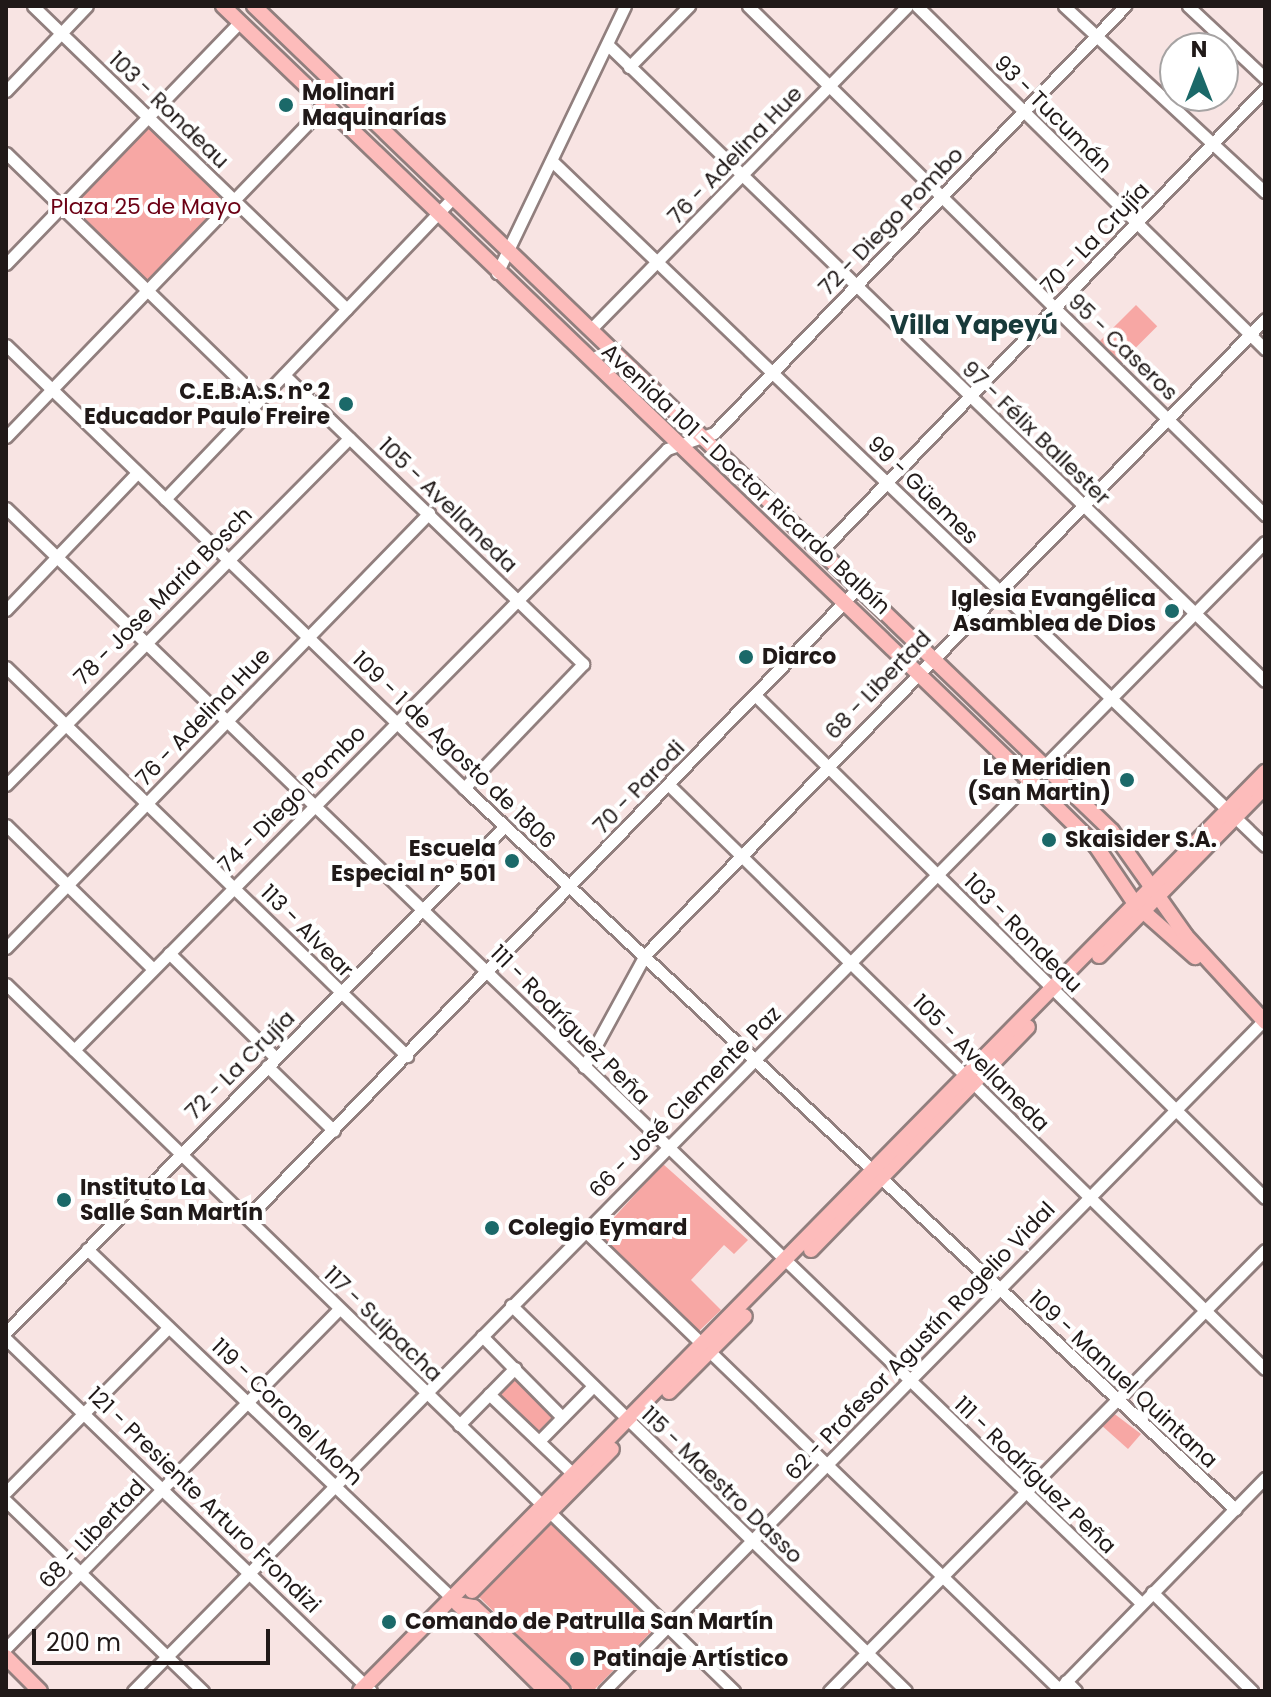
<!DOCTYPE html>
<html>
<head>
<meta charset="utf-8">
<style>
	body { margin:0 }
	#map { position:relative; width:1271px; height:1697px; overflow:hidden; background:#f8e4e3; font-family:Poppins,sans-serif }
	div>[style] { position:absolute }
	[style*='--x'] { left:calc(var(--x)*1px); top:calc(var(--y)*1px); width:calc(var(--w)*1px); rotate:calc(var(--a)*1deg) }
	.green>* { inset:0; background:#f7a7a4; transform-origin:0 0 }
	.roads { filter:drop-shadow(2px 0 #917f7e) drop-shadow(-2px 0 #917f7e) drop-shadow(0 2px #917f7e) drop-shadow(0 -2px #917f7e) }
	.minor>* { height:11px; margin:-5.5px; padding:0 5.5px; transform-origin:5.5px; border-radius:5.5px; background:#fff }
	.major>* { height:14px; margin:-7px; padding:0 7px; transform-origin:7px; border-radius:7px; background:#fdbcbb }
	.dots>* { width:22px; height:22px; translate:-50% -50%; box-sizing:border-box; border:4px solid #fff; border-radius:50% }
	span { translate:-50% -50%; white-space:nowrap; text-align:center; line-height:1.15; -webkit-text-stroke:8px #fff; paint-order:stroke }
	.poi-label { font-size:22px; color:#201918; font-weight:700 }
	.left { translate:0 -50%; text-align:left }
	.right { translate:-100% -50%; text-align:right }
	.street-label { font-size:22px; color:#201918 }
	.park-label { font-size:22px; color:#6c0014 }
	.quarter-label { font-size:26px; color:#183a3a; font-weight:700 }
	.frame { position:absolute; inset:0; border:8px solid #201918; pointer-events:none }
	.north { position:absolute; left:1159px; top:32px; width:80px; height:80px; box-sizing:border-box; background:#fff; border:2px solid #a6a3a3; border-radius:50%; rotate:0deg; font-size:22px; font-weight:700; line-height:32px; text-align:center; color:#201918 }
	.north::after { content:''; display:block; margin:auto; width:28px; height:36px; background:#1b6969; clip-path:polygon(50% 0,100% 100%,50% 72%,0 100%) }
	.scale { position:absolute; left:32px; top:1629px; width:238px; height:36px; box-sizing:border-box; border:4px solid #201918; border-top:0; padding-left:10px; font-size:24px; line-height:28px; white-space:nowrap; color:#201918; -webkit-text-stroke:6px #fff; paint-order:stroke }
</style>
</head>
<body>
<div id="map">
	<div class="green">
		<div style="left:146px;top:125px;width:110px;height:112px;rotate:44deg"></div>
		<div style="left:1136px;top:305px;width:30px;height:51px;rotate:45deg"></div>
		<div style="clip-path:polygon(663px 1164px,748px 1240px,734px 1254px,724px 1245px,691px 1280px,721px 1310px,699px 1331px,597px 1236px)"></div>
		<div style="left:514px;top:1374px;width:62px;height:26px;rotate:44deg"></div>
		<div style="clip-path:polygon(1112px 1412px,1141px 1434px,1128px 1449px,1100px 1424px)"></div>
		<div style="clip-path:polygon(551px 1522px,657px 1626px,593px 1691px,575px 1691px,478px 1596px)"></div>
	</div>
	<div class="roads">
		<div class="minor">
			<div style="--x:33;--y:6;--w:436;--a:44"></div>
			<div style="--x:748;--y:6;--w:726;--a:44.55"></div>
			<div style="--x:917;--y:6;--w:489;--a:44.6"></div>
			<div style="--x:1064;--y:6;--w:274;--a:42.8"></div>
			<div style="--x:1188;--y:6;--w:105;--a:43.1"></div>
			<div style="--x:608;--y:45;--w:914;--a:44.07"></div>
			<div style="--x:629;--y:67;--w:86;--a:-45.5"></div>
			<div style="--x:6;--y:91;--w:117;--a:-46.4"></div>
			<div style="--x:6;--y:153;--w:353;--a:44.2"></div>
			<div style="--x:553;--y:162;--w:987;--a:43.85"></div>
			<div style="--x:6;--y:264;--w:337;--a:-46"></div>
			<div style="--x:497;--y:273;--w:296;--a:-64.4"></div>
			<div style="--x:590;--y:330;--w:453;--a:-45.6"></div>
			<div style="--x:6;--y:345;--w:637;--a:44.05"></div>
			<div style="--x:464;--y:788;--w:1056;--a:43.08"></div>
			<div style="--x:284;--y:375;--w:416;--a:44"></div>
			<div style="--x:583;--y:664;--w:172;--a:133.8"></div>
			<div style="--x:6;--y:437;--w:463;--a:-46.1"></div>
			<div style="--x:165;--y:499;--w:415;--a:-46.3"></div>
			<div style="--x:6;--y:508;--w:1577;--a:43.97"></div>
			<div style="--x:820;--y:552;--w:642;--a:-46.14"></div>
			<div style="--x:6;--y:610;--w:190;--a:-46.3"></div>
			<div style="--x:6;--y:667;--w:559;--a:44.13"></div>
			<div style="--x:755;--y:695;--w:716;--a:44.6"></div>
			<div style="--x:6;--y:785;--w:488;--a:-45.3"></div>
			<div style="--x:669;--y:785;--w:834;--a:44.42"></div>
			<div style="--x:6;--y:825;--w:204;--a:44.4"></div>
			<div style="--x:6;--y:948;--w:607;--a:-45.8"></div>
			<div style="--x:169;--y:953;--w:148;--a:44.5"></div>
			<div style="--x:6;--y:984;--w:1015;--a:44.16"></div>
			<div style="--x:74;--y:1050;--w:844;--a:-45.38"></div>
			<div style="--x:667;--y:449;--w:50;--a:-18.8"></div>
			<div style="--x:714;--y:433;--w:593;--a:-46.09"></div>
			<div style="--x:267;--y:1066;--w:93;--a:44.1"></div>
			<div style="--x:584;--y:1067;--w:128;--a:-61.4"></div>
			<div style="--x:645;--y:955;--w:888;--a:-45.73"></div>
			<div style="--x:247;--y:1218;--w:878;--a:-45.88"></div>
			<div style="--x:585;--y:1231;--w:659;--a:44.02"></div>
			<div style="--x:87;--y:1249;--w:511;--a:43.73"></div>
			<div style="--x:511;--y:1305;--w:552;--a:44.34"></div>
			<div style="--x:6;--y:1332;--w:709;--a:-45.4"></div>
			<div style="--x:482;--y:1336;--w:114;--a:45.4"></div>
			<div style="--x:6;--y:1339;--w:507;--a:43.96"></div>
			<div style="--x:489;--y:1394;--w:116;--a:43.6"></div>
			<div style="--x:459;--y:1425;--w:80;--a:-45.5"></div>
			<div style="--x:540;--y:1440;--w:76;--a:-45.5"></div>
			<div style="--x:6;--y:1492;--w:231;--a:-45.4"></div>
			<div style="--x:6;--y:1501;--w:274;--a:44"></div>
			<div style="--x:1152;--y:1592;--w:141;--a:44.7"></div>
			<div style="--x:6;--y:1648;--w:475;--a:-45.5"></div>
			<div style="--x:1066;--y:1681;--w:14;--a:45"></div>
			<div style="--x:133;--y:1691;--w:1613;--a:-45.43"></div>
			<div style="--x:604;--y:1691;--w:943;--a:-45.47"></div>
			<div style="--x:829;--y:1691;--w:620;--a:-45.33"></div>
			<div style="--x:1057;--y:1691;--w:298;--a:-45.7"></div>
		</div>
		<div class="major">
			<div style="--x:223;--y:6;--w:1119;--a:43.84"></div>
			<div style="--x:1030;--y:781;--w:93;--a:44.6"></div>
			<div style="--x:1096;--y:846;--w:71;--a:55.9"></div>
			<div style="--x:1136;--y:905;--w:79;--a:41.4"></div>
			<div style="--x:254;--y:6;--w:1190;--a:43.88"></div>
			<div style="--x:1112;--y:831;--w:128;--a:54.8"></div>
			<div style="--x:1186;--y:936;--w:117;--a:47.4"></div>
			<div style="--x:1099;--y:956;--w:237;--a:-45.5"></div>
			<div style="--x:811;--y:1250;--w:311;--a:-45.8"></div>
			<div style="--x:669;--y:1392;--w:107;--a:-45"></div>
			<div style="--x:472;--y:1591;--w:199;--a:-45.4"></div>
			<div style="--x:458;--y:1604;--w:16;--a:11"></div>
			<div style="--x:474;--y:1607;--w:122;--a:43.3"></div>
			<div style="--x:458;--y:1604;--w:124;--a:44.7"></div>
			<div style="--x:6;--y:1657;--w:48;--a:45"></div>
			<div style="--x:360;--y:1691;--w:1290;--a:-45.44"></div>
		</div>
	</div>
	<div class="dots">
		<div style="left:286px;top:105px;background:#1b6969"></div>
		<div style="left:346px;top:404px;background:#1b6969"></div>
		<div style="left:1172px;top:611px;background:#1b6969"></div>
		<div style="left:746px;top:657px;background:#1b6969"></div>
		<div style="left:1127px;top:780px;background:#1b6969"></div>
		<div style="left:1049px;top:840px;background:#1b6969"></div>
		<div style="left:512px;top:861px;background:#1b6969"></div>
		<div style="left:64px;top:1200px;background:#1b6969"></div>
		<div style="left:492px;top:1228px;background:#1b6969"></div>
		<div style="left:389px;top:1622px;background:#1b6969"></div>
		<div style="left:577px;top:1659px;background:#1b6969"></div>
	</div>
	<div class="poi-label">
		<span class="left" style="left:302px;top:105px">Molinari<br>Maquinarías</span>
		<span class="right" style="left:330px;top:404px">C.E.B.A.S. nº 2<br>Educador Paulo Freire</span>
		<span class="right" style="left:1156px;top:611px">Iglesia Evangélica<br>Asamblea de Dios</span>
		<span class="left" style="left:762px;top:657px">Diarco</span>
		<span class="right" style="left:1111px;top:780px">Le Meridien<br>(San Martin)</span>
		<span class="left" style="left:1065px;top:840px">Skaisider S.A.</span>
		<span class="right" style="left:496px;top:861px">Escuela<br>Especial nº 501</span>
		<span class="left" style="left:80px;top:1200px">Instituto La<br>Salle San Martín</span>
		<span class="left" style="left:508px;top:1228px">Colegio Eymard</span>
		<span class="left" style="left:405px;top:1622px">Comando de Patrulla San Martín</span>
		<span class="left" style="left:593px;top:1659px">Patinaje Artístico</span>
	</div>
	<div class="street-label">
		<span style="left:169px;top:110px;rotate:44deg">103 - Rondeau</span>
		<span style="left:1053px;top:114px;rotate:45deg">93 - Tucumán</span>
		<span style="left:735px;top:155px;rotate:-46deg">76 - Adelina Hue</span>
		<span style="left:891px;top:221px;rotate:-46deg">72 - Diego Pombo</span>
		<span style="left:1095px;top:238px;rotate:-46deg">70 - La Crujía</span>
		<span style="left:1123px;top:347px;rotate:44deg">95 - Caseros</span>
		<span style="left:1036px;top:433px;rotate:44deg">97 - Félix Ballester</span>
		<span style="left:746px;top:479px;rotate:43deg">Avenida 101 - Doctor Ricardo Balbín</span>
		<span style="left:923px;top:490px;rotate:44deg">99 - Güemes</span>
		<span style="left:448px;top:505px;rotate:44deg">105 - Avellaneda</span>
		<span style="left:163px;top:596px;rotate:-45deg">78 - Jose Maria Bosch</span>
		<span style="left:878px;top:685px;rotate:-46deg">68 - Libertad</span>
		<span style="left:203px;top:717px;rotate:-46deg">76 - Adelina Hue</span>
		<span style="left:454px;top:750px;rotate:44deg">109 - 1 de Agosto de 1806</span>
		<span style="left:639px;top:787px;rotate:-46deg">70 - Parodi</span>
		<span style="left:292px;top:799px;rotate:-45deg">74 - Diego Pombo</span>
		<span style="left:307px;top:931px;rotate:45deg">113 - Alvear</span>
		<span style="left:1023px;top:933px;rotate:45deg">103 - Rondeau</span>
		<span style="left:570px;top:1025px;rotate:45deg">111 - Rodríguez Peña</span>
		<span style="left:981px;top:1063px;rotate:45deg">105 - Avellaneda</span>
		<span style="left:240px;top:1065px;rotate:-45deg">72 - La Crujía</span>
		<span style="left:685px;top:1102px;rotate:-45deg">66 - José Clemente Paz</span>
		<span style="left:383px;top:1324px;rotate:44deg">117 - Suipacha</span>
		<span style="left:920px;top:1341px;rotate:-46deg">62 - Profesor Agustín Rogelio Vidal</span>
		<span style="left:1123px;top:1379px;rotate:43deg">109 - Manuel Quintana</span>
		<span style="left:287px;top:1412px;rotate:44deg">119 - Coronel Mom</span>
		<span style="left:1035px;top:1475px;rotate:44deg">111 - Rodríguez Peña</span>
		<span style="left:722px;top:1485px;rotate:44deg">115 - Maestro Dasso</span>
		<span style="left:204px;top:1500px;rotate:44deg">121 - Presiente Arturo Frondizi</span>
		<span style="left:92px;top:1534px;rotate:-46deg">68 - Libertad</span>
	</div>
	<div class="park-label">
		<span style="left:146px;top:207px">Plaza 25 de Mayo</span>
	</div>
	<div class="quarter-label">
		<span style="left:974px;top:326px">Villa Yapeyú</span>
	</div>
	<div class="frame"></div>
	<div class="north">N</div>
	<div class="scale">200 m</div>
</div>
</body>
</html>
